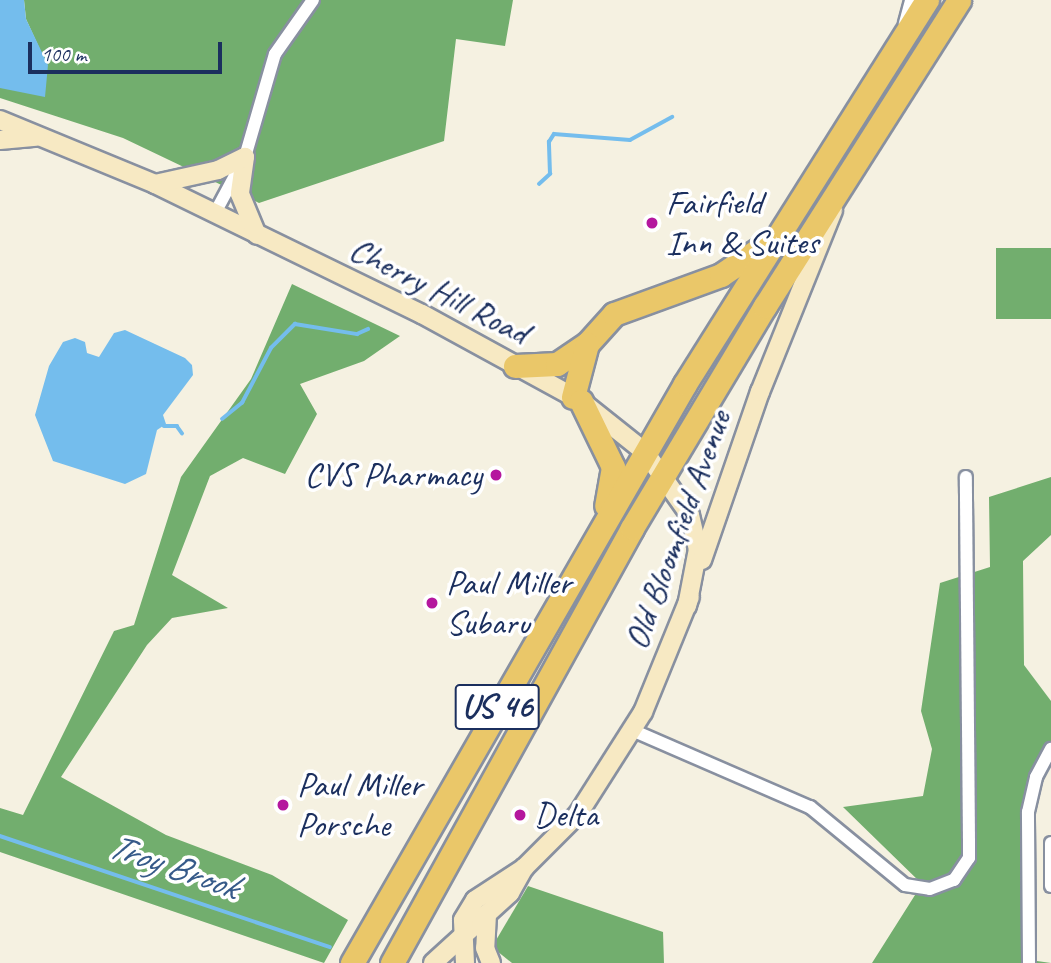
<!DOCTYPE html>
<html>
<head>
<meta charset="utf-8">
<style>
	body { margin:0 }
	#map { position:relative; width:1051px; height:963px; overflow:hidden; background:#f5f1e1; font-family:Caveat,sans-serif }
	div>[style] { position:absolute }
	[style*='--x'] { left:calc(var(--x)*1px); top:calc(var(--y)*1px); width:calc(var(--w)*1px); rotate:calc(var(--a)*1deg) }
	.forest>* { inset:0; background:#72ae6e; transform-origin:0 0 }
	.water>* { inset:0; background:#74bded }
	.stream>* { height:3.5px; margin:-1.75px; padding:0 1.75px; transform-origin:1.75px; border-radius:1.75px; background:#74bded }
	.roads { filter:drop-shadow(2px 0 #8890a0) drop-shadow(-2px 0 #8890a0) drop-shadow(0 2px #8890a0) drop-shadow(0 -2px #8890a0) }
	.street>* { height:12px; margin:-6px; padding:0 6px; transform-origin:6px; border-radius:6px; background:#fff }
	.secondary>* { height:18px; margin:-9px; padding:0 9px; transform-origin:9px; border-radius:9px; background:#f7e9c3 }
	.highway>* { height:23px; margin:-11.5px; padding:0 11.5px; transform-origin:11.5px; border-radius:11.5px; background:#eac769 }
	.dots>* { width:19px; height:19px; translate:-50% -50%; box-sizing:border-box; border:4px solid #fff; border-radius:50% }
	span { translate:-50% -50%; white-space:nowrap; text-align:center; line-height:1.15; -webkit-text-stroke:7px #fff; paint-order:stroke }
	.shield-label span { padding:2px 5px; background:#fff; border:2px solid; border-radius:5px; -webkit-text-stroke-width:0 }
	.shield-label { font-size:33px; color:#1b2f5e; font-weight:700 }
	.poi-label { font-size:35px; color:#1b2f5e }
	.left { translate:0 -50%; text-align:left }
	.right { translate:-100% -50%; text-align:right }
	.street-label { font-size:35px; color:#1b2f5e }
	.water-label { font-size:37px; color:#365a89; font-style:italic }
	.scale { position:absolute; left:28px; top:42px; width:194px; height:32px; box-sizing:border-box; border:4px solid #1b2f5e; border-top:0; padding-left:9px; font-size:21px; line-height:24px; white-space:nowrap; color:#1b2f5e; -webkit-text-stroke:5px #fff; paint-order:stroke }
</style>
</head>
<body>
<div id="map">
	<div class="forest">
		<div style="clip-path:polygon(24px 0,513px 0,505px 46px,456px 39px,444px 141px,259px 203px,123px 138px,0 98px,0 88px,47px 65px,26px 19px)"></div>
		<div style="left:1051px;top:248px;width:71px;height:55px;rotate:90deg"></div>
		<div style="clip-path:polygon(292px 284px,400px 336px,364px 361px,300px 384px,317px 414px,285px 474px,243px 458px,210px 476px,172px 575px,228px 608px,172px 618px,147px 645px,61px 777px,166px 835px,272px 875px,348px 920px,324px 963px,0 852px,0 808px,23px 815px,114px 631px,134px 625px,181px 477px,251px 379px)"></div>
		<div style="clip-path:polygon(1051px 477px,1051px 535px,1023px 561px,1024px 665px,1051px 701px,1051px 756px,1033px 783px,1030px 960px,1051px 963px,872px 963px,922px 884px,843px 807px,923px 796px,932px 749px,921px 711px,940px 583px,990px 567px,989px 497px)"></div>
		<div style="clip-path:polygon(528px 886px,663px 932px,664px 963px,512px 963px,492px 947px)"></div>
	</div>
	<div class="water">
		<div style="clip-path:polygon(0 0,24px 0,26px 19px,48px 65px,45px 97px,0 88px)"></div>
		<div style="clip-path:polygon(125px 330px,185px 358px,192px 365px,193px 375px,163px 415px,166px 424px,157px 430px,146px 474px,125px 484px,53px 461px,35px 415px,49px 366px,63px 342px,75px 338px,85px 342px,87px 353px,99px 357px,114px 333px)"></div>
	</div>
	<div class="stream">
		<div style="--x:539;--y:184;--w:15;--a:-42"></div>
		<div style="--x:550;--y:174;--w:32;--a:-92"></div>
		<div style="--x:549;--y:142;--w:9;--a:-58"></div>
		<div style="--x:554;--y:134;--w:76;--a:4.5"></div>
		<div style="--x:630;--y:140;--w:48;--a:-28.7"></div>
		<div style="--x:222;--y:419;--w:26;--a:-39"></div>
		<div style="--x:242;--y:403;--w:62;--a:-62.2"></div>
		<div style="--x:271;--y:348;--w:34;--a:-45"></div>
		<div style="--x:295;--y:324;--w:63;--a:9.2"></div>
		<div style="--x:357;--y:334;--w:12;--a:-24"></div>
		<div style="--x:164;--y:426;--w:13;--a:0"></div>
		<div style="--x:177;--y:426;--w:9;--a:54"></div>
		<div style="--x:0;--y:836;--w:348;--a:18.6"></div>
	</div>
	<div class="roads">
		<div class="street">
			<div style="--x:905;--y:23;--w:24;--a:-75"></div>
			<div style="--x:215;--y:213;--w:64;--a:-61.8"></div>
			<div style="--x:245;--y:157;--w:107;--a:-73.8"></div>
			<div style="--x:275;--y:54;--w:66;--a:-54.9"></div>
			<div style="--x:634;--y:731;--w:192;--a:23.4"></div>
			<div style="--x:810;--y:807;--w:123;--a:39.4"></div>
			<div style="--x:905;--y:885;--w:25;--a:9"></div>
			<div style="--x:930;--y:889;--w:26;--a:-21"></div>
			<div style="--x:954;--y:880;--w:27;--a:-56"></div>
			<div style="--x:969;--y:858;--w:17;--a:-90"></div>
			<div style="--x:969;--y:841;--w:364;--a:-90.5"></div>
			<div style="--x:1051;--y:843;--w:43;--a:90"></div>
			<div style="--x:1029;--y:963;--w:151;--a:-90.4"></div>
			<div style="--x:1028;--y:812;--w:36;--a:-77"></div>
			<div style="--x:1036;--y:777;--w:32;--a:-62"></div>
		</div>
		<div class="secondary">
			<div style="--x:0;--y:120;--w:168;--a:22.4"></div>
			<div style="--x:155;--y:184;--w:297;--a:26"></div>
			<div style="--x:422;--y:314;--w:181;--a:28.7"></div>
			<div style="--x:581;--y:401;--w:82;--a:38.6"></div>
			<div style="--x:645;--y:452;--w:77;--a:54.5"></div>
			<div style="--x:690;--y:515;--w:35;--a:77"></div>
			<div style="--x:698;--y:549;--w:58;--a:100.9"></div>
			<div style="--x:0;--y:140;--w:36;--a:-5"></div>
			<div style="--x:245;--y:157;--w:37;--a:98"></div>
			<div style="--x:240;--y:194;--w:44;--a:67.5"></div>
			<div style="--x:155;--y:184;--w:65;--a:-12.5"></div>
			<div style="--x:218;--y:170;--w:30;--a:-26"></div>
			<div style="--x:702;--y:560;--w:178;--a:-71"></div>
			<div style="--x:760;--y:392;--w:196;--a:-68.1"></div>
			<div style="--x:487;--y:914;--w:34;--a:93"></div>
			<div style="--x:485;--y:948;--w:16;--a:68"></div>
			<div style="--x:433;--y:963;--w:104;--a:-42.3"></div>
			<div style="--x:510;--y:893;--w:29;--a:-61"></div>
			<div style="--x:524;--y:868;--w:76;--a:-45"></div>
			<div style="--x:578;--y:814;--w:121;--a:-57.5"></div>
			<div style="--x:643;--y:712;--w:124;--a:-67.8"></div>
			<div style="--x:465;--y:963;--w:43;--a:-92.7"></div>
			<div style="--x:463;--y:920;--w:23;--a:-59"></div>
			<div style="--x:475;--y:900;--w:59;--a:-33.1"></div>
		</div>
		<div class="highway">
			<div style="--x:515;--y:366;--w:42;--a:-2.7"></div>
			<div style="--x:557;--y:364;--w:36;--a:-34"></div>
			<div style="--x:587;--y:344;--w:40;--a:-48"></div>
			<div style="--x:614;--y:314;--w:114;--a:-20"></div>
			<div style="--x:721;--y:275;--w:53;--a:-34.3"></div>
			<div style="--x:573;--y:397;--w:55;--a:-75.2"></div>
			<div style="--x:581;--y:401;--w:73;--a:64.1"></div>
			<div style="--x:613;--y:467;--w:39;--a:100"></div>
			<div style="--x:352;--y:963;--w:668;--a:-60.1"></div>
			<div style="--x:685;--y:384;--w:454;--a:-57.8"></div>
			<div style="--x:392;--y:963;--w:497;--a:-61.1"></div>
			<div style="--x:632;--y:528;--w:259;--a:-59.1"></div>
			<div style="--x:765;--y:306;--w:362;--a:-57.6"></div>
		</div>
	</div>
	<div class="dots">
		<div style="left:652px;top:223px;background:#b5179e"></div>
		<div style="left:496px;top:475px;background:#b5179e"></div>
		<div style="left:432px;top:603px;background:#b5179e"></div>
		<div style="left:283px;top:805px;background:#b5179e"></div>
		<div style="left:520px;top:815px;background:#b5179e"></div>
	</div>
	<div class="shield-label">
		<span style="left:497px;top:707px">US 46</span>
	</div>
	<div class="poi-label">
		<span class="left" style="left:666px;top:223px">Fairfield<br>Inn &amp; Suites</span>
		<span class="right" style="left:482px;top:475px">CVS Pharmacy</span>
		<span class="left" style="left:446px;top:603px">Paul Miller<br>Subaru</span>
		<span class="left" style="left:297px;top:805px">Paul Miller<br>Porsche</span>
		<span class="left" style="left:534px;top:815px">Delta</span>
	</div>
	<div class="street-label">
		<span style="left:439px;top:291px;rotate:27deg">Cherry Hill Road</span>
		<span style="left:678px;top:530px;rotate:-70deg">Old Bloomfield Avenue</span>
	</div>
	<div class="water-label">
		<span style="left:173px;top:866px;rotate:19deg">Troy Brook</span>
	</div>
	<div class="scale">100 m</div>
</div>
</body>
</html>
